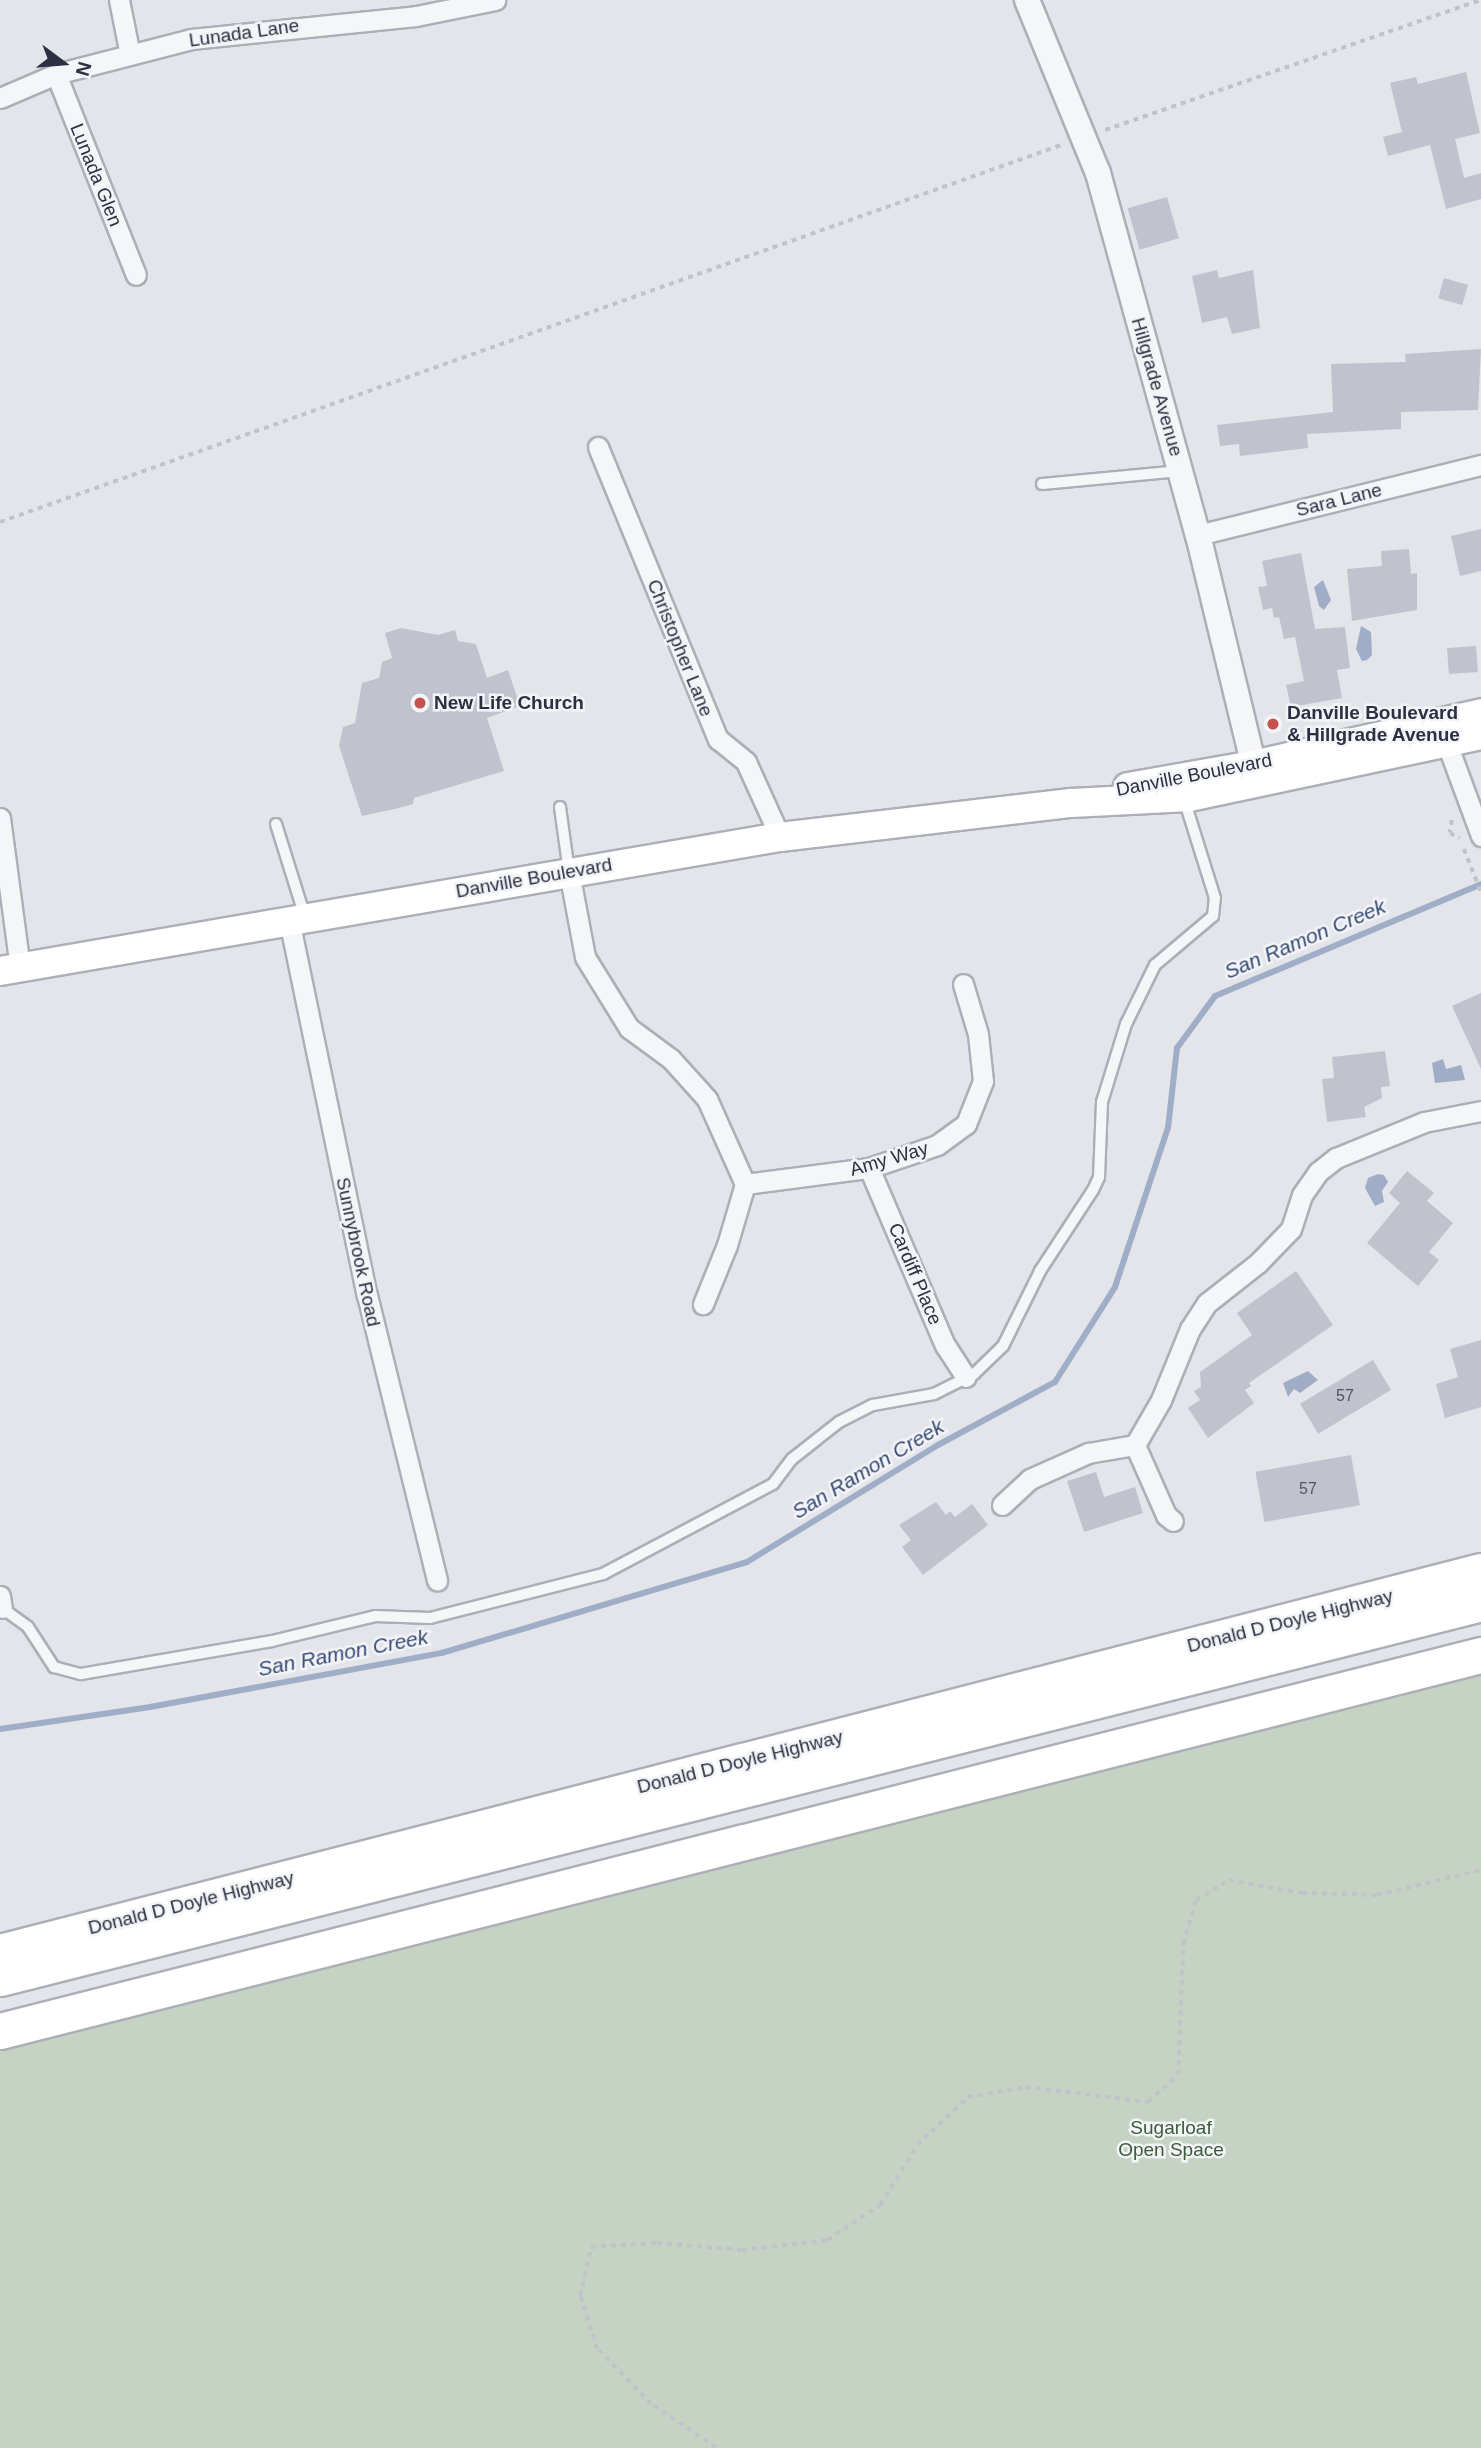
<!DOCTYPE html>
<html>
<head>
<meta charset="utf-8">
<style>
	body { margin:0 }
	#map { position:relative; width:1481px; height:2448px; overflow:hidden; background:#e3e5ea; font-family:Arial,sans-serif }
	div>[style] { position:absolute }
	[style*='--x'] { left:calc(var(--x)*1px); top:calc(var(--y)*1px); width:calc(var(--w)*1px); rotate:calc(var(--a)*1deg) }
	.green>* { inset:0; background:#c6d3c4 }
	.water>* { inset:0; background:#a0adc7 }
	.stream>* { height:6px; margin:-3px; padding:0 3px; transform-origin:3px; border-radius:3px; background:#a0adc7 }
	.building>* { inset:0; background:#c0c3cd; transform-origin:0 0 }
	.path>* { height:3.5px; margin-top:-1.75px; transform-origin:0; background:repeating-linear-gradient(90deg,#c1c3c8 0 5px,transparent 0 10px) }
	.roads { filter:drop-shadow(2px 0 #acafb7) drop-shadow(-2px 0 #acafb7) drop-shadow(0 2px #acafb7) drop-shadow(0 -2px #acafb7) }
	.service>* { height:10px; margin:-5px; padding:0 5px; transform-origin:5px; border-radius:5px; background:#f5f6f8 }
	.minor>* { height:19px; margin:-9.5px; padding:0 9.5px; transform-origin:9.5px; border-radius:9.5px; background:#f5f6f8 }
	.tertiary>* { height:24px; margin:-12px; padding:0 12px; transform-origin:12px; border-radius:12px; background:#f5f6f8 }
	.secondary>* { height:28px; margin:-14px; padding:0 14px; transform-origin:14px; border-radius:14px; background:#fff }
	.motorway>* { height:35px; margin:-17.5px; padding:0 17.5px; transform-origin:17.5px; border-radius:17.5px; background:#fff }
	.dots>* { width:19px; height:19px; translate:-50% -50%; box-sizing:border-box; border:4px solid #f2f4f7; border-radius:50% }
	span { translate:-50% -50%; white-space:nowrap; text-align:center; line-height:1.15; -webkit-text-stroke:5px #f2f4f7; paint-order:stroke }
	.number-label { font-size:16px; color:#515564 }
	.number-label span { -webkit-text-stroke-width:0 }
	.street-label { font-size:19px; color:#2c3041 }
	.poi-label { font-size:19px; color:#2c3041; font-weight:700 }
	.left { translate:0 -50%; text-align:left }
	.park-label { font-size:19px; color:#3b5c3a }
	.water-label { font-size:21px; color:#384a73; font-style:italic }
	.north { position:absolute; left:28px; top:28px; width:70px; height:70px; -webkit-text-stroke:5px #f2f4f7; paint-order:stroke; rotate:106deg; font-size:19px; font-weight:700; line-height:28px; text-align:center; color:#2c3041 }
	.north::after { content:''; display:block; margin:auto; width:24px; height:32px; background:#2c3041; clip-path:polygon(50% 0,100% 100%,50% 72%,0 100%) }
</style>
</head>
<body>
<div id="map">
	<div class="green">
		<div style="clip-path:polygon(1481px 1654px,1481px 2448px,0 2448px,0 2031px)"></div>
	</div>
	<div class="water">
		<div style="clip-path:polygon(1323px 580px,1331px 600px,1324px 610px,1319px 606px,1314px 587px)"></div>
		<div style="clip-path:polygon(1361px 626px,1371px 632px,1372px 655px,1367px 660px,1362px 661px,1356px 649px)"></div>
		<div style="clip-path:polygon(1443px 1059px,1446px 1069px,1461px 1065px,1465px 1080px,1435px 1083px,1432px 1063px)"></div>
		<div style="clip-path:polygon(1378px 1174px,1384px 1175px,1388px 1182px,1382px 1191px,1384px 1202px,1375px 1206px,1365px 1188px,1368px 1178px)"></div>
		<div style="clip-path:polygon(1308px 1371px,1318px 1380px,1300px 1393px,1294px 1389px,1288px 1397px,1283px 1383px)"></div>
	</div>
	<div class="stream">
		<div style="--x:0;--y:1729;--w:152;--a:-8.3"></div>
		<div style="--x:150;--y:1707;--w:297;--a:-10.5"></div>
		<div style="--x:442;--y:1653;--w:318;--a:-16.6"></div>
		<div style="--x:747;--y:1562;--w:224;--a:-31.5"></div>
		<div style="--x:938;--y:1445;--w:133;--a:-28.3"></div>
		<div style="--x:1055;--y:1382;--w:112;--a:-57.7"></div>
		<div style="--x:1115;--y:1287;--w:168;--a:-71.6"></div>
		<div style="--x:1168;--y:1128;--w:81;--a:-83.6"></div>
		<div style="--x:1177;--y:1048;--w:64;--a:-53.8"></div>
		<div style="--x:1215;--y:996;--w:289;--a:-22.8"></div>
	</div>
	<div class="building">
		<div style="clip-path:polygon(1466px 72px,1480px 133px,1455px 139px,1464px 178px,1481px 173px,1481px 199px,1446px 209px,1430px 145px,1388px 156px,1383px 137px,1402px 132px,1390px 83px,1416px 77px,1418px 84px)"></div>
		<div style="left:1167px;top:197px;width:43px;height:41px;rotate:74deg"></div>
		<div style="clip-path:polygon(1217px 270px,1219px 278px,1253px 270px,1260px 328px,1232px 334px,1227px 317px,1202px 323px,1192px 276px)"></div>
		<div style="left:1444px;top:278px;width:25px;height:21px;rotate:16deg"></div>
		<div style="clip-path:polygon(1481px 349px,1478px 410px,1401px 412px,1401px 429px,1307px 434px,1308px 448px,1240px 456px,1239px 444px,1220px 446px,1217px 425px,1333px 412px,1331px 364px,1406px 362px,1405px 354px)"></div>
		<div style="clip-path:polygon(1481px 529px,1481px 571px,1460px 576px,1451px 536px)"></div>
		<div style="clip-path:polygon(1409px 549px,1411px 574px,1417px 573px,1417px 610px,1352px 621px,1347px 569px,1382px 566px,1381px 551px)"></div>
		<div style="clip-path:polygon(1301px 553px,1315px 629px,1345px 627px,1350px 668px,1337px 670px,1342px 698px,1291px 707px,1286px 685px,1304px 681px,1295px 637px,1284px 639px,1279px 617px,1274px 618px,1272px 608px,1263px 610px,1258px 587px,1267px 586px,1262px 561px)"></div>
		<div style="clip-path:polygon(401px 628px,438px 635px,455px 630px,458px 641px,476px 644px,487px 678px,508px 670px,520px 706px,487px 718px,504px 771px,414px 798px,413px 804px,399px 808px,362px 816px,339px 746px,343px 727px,355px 723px,362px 683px,379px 678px,382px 662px,392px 658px,385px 633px)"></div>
		<div style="left:1476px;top:646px;width:26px;height:29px;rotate:86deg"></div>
		<div style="clip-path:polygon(1481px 993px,1481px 1069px,1452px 1006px)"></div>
		<div style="clip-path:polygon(1385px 1051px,1390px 1086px,1381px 1087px,1382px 1098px,1364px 1107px,1366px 1117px,1327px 1122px,1322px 1079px,1334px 1078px,1332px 1057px)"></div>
		<div style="clip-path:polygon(1407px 1171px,1434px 1193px,1427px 1201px,1453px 1223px,1429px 1252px,1439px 1260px,1418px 1286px,1367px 1243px,1400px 1203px,1389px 1193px)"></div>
		<div style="clip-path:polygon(1296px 1271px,1333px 1325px,1249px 1383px,1251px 1386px,1245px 1390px,1254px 1403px,1208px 1438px,1188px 1408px,1200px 1400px,1194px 1391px,1201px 1387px,1200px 1372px,1252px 1335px,1237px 1313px)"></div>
		<div style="clip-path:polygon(1481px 1340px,1481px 1407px,1445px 1418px,1436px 1384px,1458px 1377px,1450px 1349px)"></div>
		<div style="left:1373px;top:1360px;width:35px;height:85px;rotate:59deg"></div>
		<div style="left:1351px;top:1455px;width:51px;height:97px;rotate:80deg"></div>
		<div style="clip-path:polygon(1096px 1472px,1104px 1497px,1135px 1487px,1143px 1513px,1084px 1532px,1067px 1481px)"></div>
		<div style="clip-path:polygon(936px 1502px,946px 1515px,950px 1511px,955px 1517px,972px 1504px,988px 1525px,923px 1575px,902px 1547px,911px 1540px,899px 1525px)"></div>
	</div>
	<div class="path">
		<div style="--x:1105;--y:130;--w:397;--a:-19.1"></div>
		<div style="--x:0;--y:522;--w:1129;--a:-19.56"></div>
		<div style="--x:1452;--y:820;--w:13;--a:99"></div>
		<div style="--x:1450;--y:833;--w:11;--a:27"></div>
		<div style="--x:1464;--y:849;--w:46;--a:68.4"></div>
		<div style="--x:716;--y:2448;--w:78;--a:-145.9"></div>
		<div style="--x:651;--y:2404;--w:77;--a:-134.5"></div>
		<div style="--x:597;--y:2349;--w:56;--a:-107.8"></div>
		<div style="--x:580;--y:2296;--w:50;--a:-77.3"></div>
		<div style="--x:591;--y:2247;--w:66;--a:-3.5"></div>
		<div style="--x:657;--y:2243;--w:85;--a:4.7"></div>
		<div style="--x:742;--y:2250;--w:86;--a:-6.7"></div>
		<div style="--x:827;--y:2240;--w:64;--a:-33.4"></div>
		<div style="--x:880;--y:2205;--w:70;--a:-58.3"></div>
		<div style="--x:917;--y:2145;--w:70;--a:-43.3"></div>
		<div style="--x:968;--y:2097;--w:59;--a:-9.8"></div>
		<div style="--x:1026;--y:2087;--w:123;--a:7"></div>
		<div style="--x:1148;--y:2102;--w:40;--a:-42"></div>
		<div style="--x:1178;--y:2075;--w:131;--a:-87.8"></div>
		<div style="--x:1183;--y:1944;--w:46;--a:-73.5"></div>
		<div style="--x:1196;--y:1900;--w:39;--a:-31"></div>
		<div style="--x:1229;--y:1880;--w:74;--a:10.1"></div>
		<div style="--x:1302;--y:1893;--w:75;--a:1.5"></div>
		<div style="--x:1377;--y:1895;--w:107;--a:-13.5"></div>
	</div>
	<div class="roads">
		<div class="service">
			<div style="--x:1042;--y:484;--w:139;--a:-5.4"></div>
			<div style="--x:560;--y:807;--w:66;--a:82.1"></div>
			<div style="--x:276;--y:824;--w:97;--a:72.7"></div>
			<div style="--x:2;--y:1608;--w:32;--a:36"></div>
			<div style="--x:28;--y:1627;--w:48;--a:57"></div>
			<div style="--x:54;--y:1667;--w:28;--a:15"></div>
			<div style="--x:81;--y:1674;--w:194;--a:-9.8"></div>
			<div style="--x:272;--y:1641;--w:106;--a:-13.6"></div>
			<div style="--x:375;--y:1616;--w:55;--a:2.1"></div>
			<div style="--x:430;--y:1618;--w:179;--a:-14.3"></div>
			<div style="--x:603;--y:1574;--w:192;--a:-27.9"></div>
			<div style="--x:773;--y:1484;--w:31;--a:-53"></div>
			<div style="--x:792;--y:1459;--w:60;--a:-38.2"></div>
			<div style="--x:839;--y:1422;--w:38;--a:-27"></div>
			<div style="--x:873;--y:1405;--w:62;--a:-10.2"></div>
			<div style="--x:934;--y:1394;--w:45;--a:-26.6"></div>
			<div style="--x:974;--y:1374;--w:40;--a:-44"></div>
			<div style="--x:1003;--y:1346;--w:84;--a:-63.7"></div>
			<div style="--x:1040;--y:1271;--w:97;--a:-56.8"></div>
			<div style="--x:1093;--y:1190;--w:14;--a:-65"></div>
			<div style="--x:1099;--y:1177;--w:75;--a:-87.7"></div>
			<div style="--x:1102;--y:1102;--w:82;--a:-72.9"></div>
			<div style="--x:1126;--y:1024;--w:66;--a:-63.8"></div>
			<div style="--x:1155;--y:965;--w:76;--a:-40.2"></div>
			<div style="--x:1213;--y:916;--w:18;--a:-84"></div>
			<div style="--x:1215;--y:898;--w:104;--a:-107.4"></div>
		</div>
		<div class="minor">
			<div style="--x:119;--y:0;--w:56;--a:78.7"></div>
			<div style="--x:56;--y:74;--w:216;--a:68.3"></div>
			<div style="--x:0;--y:98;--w:61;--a:-23.2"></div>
			<div style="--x:56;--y:74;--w:139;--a:-14.5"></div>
			<div style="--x:191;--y:39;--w:226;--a:-5.8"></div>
			<div style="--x:416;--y:16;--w:81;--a:-11.4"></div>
			<div style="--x:598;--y:447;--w:316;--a:67.7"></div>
			<div style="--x:718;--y:739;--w:36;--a:39"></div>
			<div style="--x:746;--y:762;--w:82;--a:65.6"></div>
			<div style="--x:1198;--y:535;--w:292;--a:-13.9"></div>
			<div style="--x:1443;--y:733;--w:110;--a:69.7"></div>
			<div style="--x:0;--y:818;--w:150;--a:82.4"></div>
			<div style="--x:569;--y:872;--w:86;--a:79.3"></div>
			<div style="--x:585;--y:957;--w:84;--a:58.2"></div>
			<div style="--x:629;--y:1028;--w:52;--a:36.4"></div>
			<div style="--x:671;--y:1059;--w:54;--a:48"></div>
			<div style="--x:707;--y:1099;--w:93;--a:65.9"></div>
			<div style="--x:745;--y:1184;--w:64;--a:106.4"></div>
			<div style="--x:727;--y:1245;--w:64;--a:112.1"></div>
			<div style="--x:289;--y:920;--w:383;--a:78.3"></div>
			<div style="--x:367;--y:1295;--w:294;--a:76.2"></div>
			<div style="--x:869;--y:1168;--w:193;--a:66.8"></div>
			<div style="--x:945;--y:1345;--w:38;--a:57"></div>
			<div style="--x:745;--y:1184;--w:125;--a:-7.4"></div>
			<div style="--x:869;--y:1168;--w:72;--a:-18.7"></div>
			<div style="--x:937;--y:1145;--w:36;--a:-36"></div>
			<div style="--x:966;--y:1124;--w:46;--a:-68.4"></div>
			<div style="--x:983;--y:1081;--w:47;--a:-96.1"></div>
			<div style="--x:978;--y:1034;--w:52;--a:-106.7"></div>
			<div style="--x:1135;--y:1445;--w:77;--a:66.1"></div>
			<div style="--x:1166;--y:1515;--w:9;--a:41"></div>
			<div style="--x:1002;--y:1505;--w:38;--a:-43"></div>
			<div style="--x:1030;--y:1479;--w:64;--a:-24.1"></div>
			<div style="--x:1088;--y:1453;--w:48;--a:-9.7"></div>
			<div style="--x:1135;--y:1445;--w:52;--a:-60"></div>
			<div style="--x:1161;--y:1400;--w:77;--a:-67.8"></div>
			<div style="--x:1190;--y:1329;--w:31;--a:-57"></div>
			<div style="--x:1207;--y:1303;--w:65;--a:-38.1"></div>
			<div style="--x:1258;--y:1263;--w:47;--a:-45.9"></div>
			<div style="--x:1291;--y:1229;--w:36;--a:-72"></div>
			<div style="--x:1302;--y:1195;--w:28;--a:-55"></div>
			<div style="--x:1318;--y:1172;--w:23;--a:-38"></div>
			<div style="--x:1336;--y:1158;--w:95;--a:-22.2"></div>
			<div style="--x:1424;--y:1122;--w:58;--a:-10.9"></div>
			<div style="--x:0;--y:1596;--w:12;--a:81"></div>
		</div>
		<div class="tertiary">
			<div style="--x:1027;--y:0;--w:187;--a:67.7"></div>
			<div style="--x:1098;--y:173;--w:376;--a:74.6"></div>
			<div style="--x:1198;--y:535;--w:255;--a:76.4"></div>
		</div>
		<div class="secondary">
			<div style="--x:1128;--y:787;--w:127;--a:-10"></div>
			<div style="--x:1253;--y:765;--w:234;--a:-12.8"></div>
			<div style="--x:0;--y:971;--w:791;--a:-9.75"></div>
			<div style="--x:780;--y:837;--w:293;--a:-6.7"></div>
			<div style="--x:1071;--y:803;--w:119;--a:-2.9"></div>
			<div style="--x:1190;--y:797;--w:298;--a:-12"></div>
		</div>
		<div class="motorway">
			<div style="--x:0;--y:1952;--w:1529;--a:-14.43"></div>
			<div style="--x:0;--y:1978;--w:1528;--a:-14.21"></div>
			<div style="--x:0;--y:2031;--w:1528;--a:-14.25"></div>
		</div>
	</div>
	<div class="dots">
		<div style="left:420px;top:703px;background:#c65151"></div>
		<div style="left:1273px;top:724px;background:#c65151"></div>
	</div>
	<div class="number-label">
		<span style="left:1345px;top:1396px">57</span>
		<span style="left:1308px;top:1489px">57</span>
	</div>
	<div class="street-label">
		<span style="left:244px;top:33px;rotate:-8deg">Lunada Lane</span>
		<span style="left:96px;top:175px;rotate:68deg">Lunada Glen</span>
		<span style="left:1157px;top:387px;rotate:74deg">Hillgrade Avenue</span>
		<span style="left:1339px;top:500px;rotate:-14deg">Sara Lane</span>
		<span style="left:680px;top:648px;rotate:68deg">Christopher Lane</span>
		<span style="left:1194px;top:775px;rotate:-11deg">Danville Boulevard</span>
		<span style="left:534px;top:878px;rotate:-10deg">Danville Boulevard</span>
		<span style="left:889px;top:1159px;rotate:-16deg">Amy Way</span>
		<span style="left:358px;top:1252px;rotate:78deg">Sunnybrook Road</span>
		<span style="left:915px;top:1274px;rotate:67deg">Cardiff Place</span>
		<span style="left:1290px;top:1621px;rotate:-14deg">Donald D Doyle Highway</span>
		<span style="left:740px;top:1762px;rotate:-14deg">Donald D Doyle Highway</span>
		<span style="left:191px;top:1903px;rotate:-14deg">Donald D Doyle Highway</span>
	</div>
	<div class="poi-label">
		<span class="left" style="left:434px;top:703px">New Life Church</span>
		<span class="left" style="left:1287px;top:724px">Danville Boulevard<br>&amp; Hillgrade Avenue</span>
	</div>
	<div class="park-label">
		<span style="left:1171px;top:2139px">Sugarloaf<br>Open Space</span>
	</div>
	<div class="water-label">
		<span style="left:1305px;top:939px;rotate:-23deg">San Ramon Creek</span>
		<span style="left:868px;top:1469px;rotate:-31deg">San Ramon Creek</span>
		<span style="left:343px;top:1653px;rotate:-11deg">San Ramon Creek</span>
	</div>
	<div class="north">N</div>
</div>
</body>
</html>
